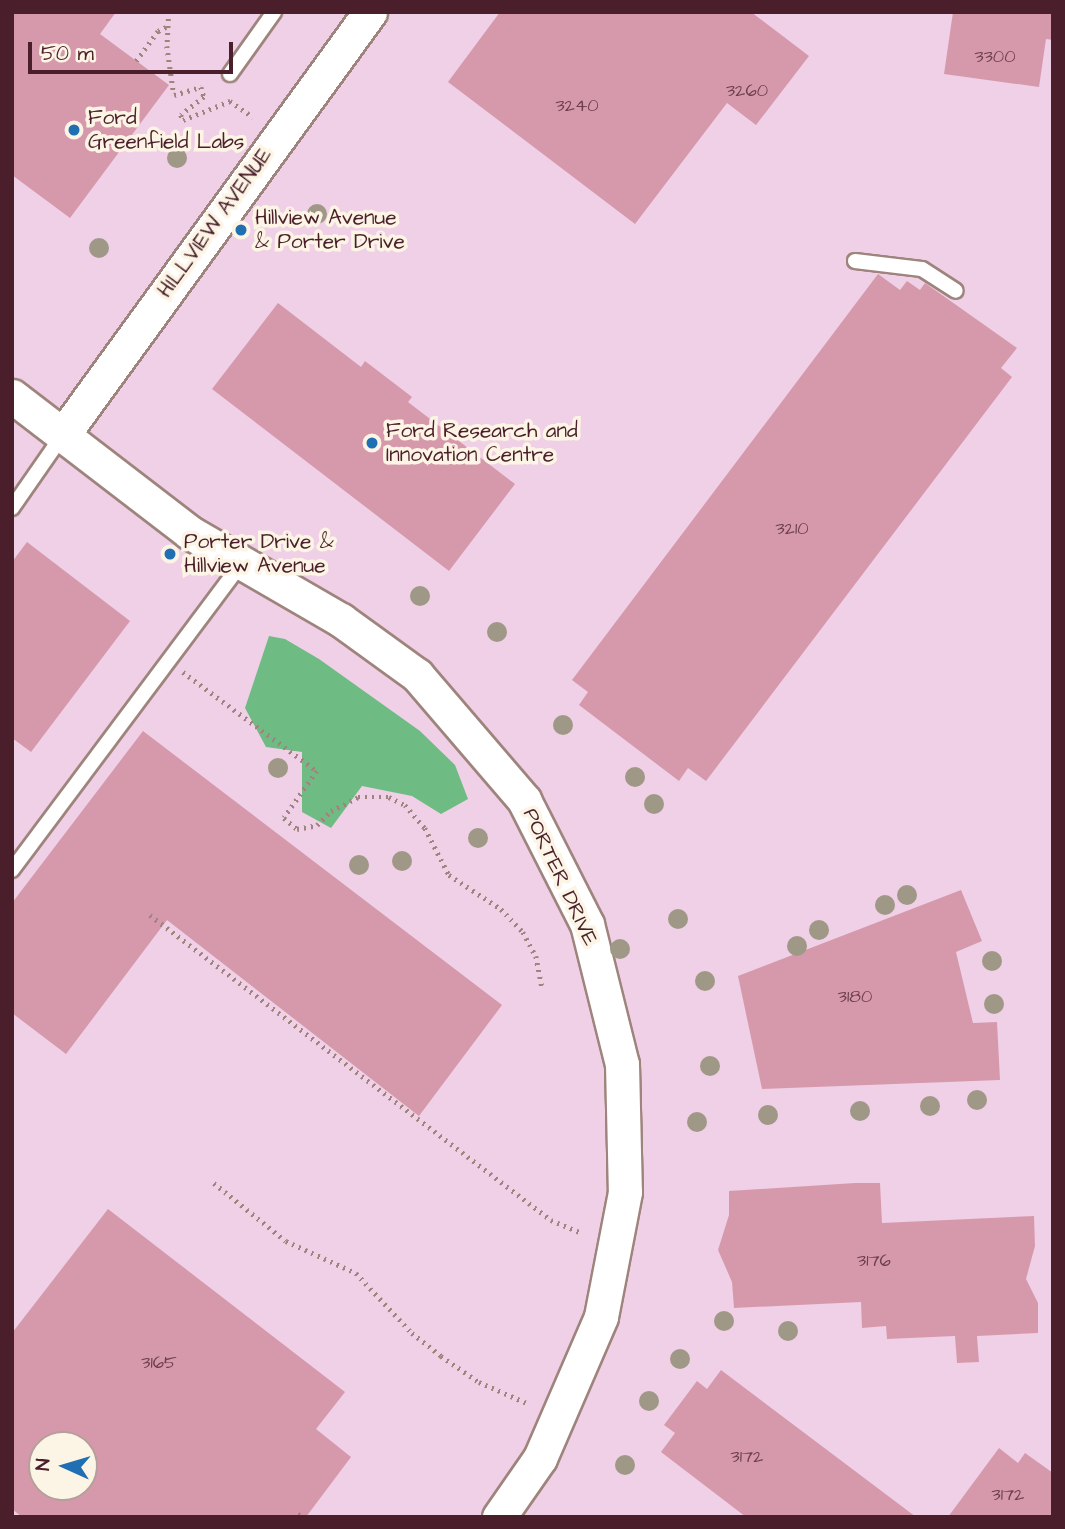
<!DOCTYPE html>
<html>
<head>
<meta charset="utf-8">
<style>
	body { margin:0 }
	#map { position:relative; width:1065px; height:1529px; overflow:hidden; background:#f1e8cc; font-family:"Architects Daughter",sans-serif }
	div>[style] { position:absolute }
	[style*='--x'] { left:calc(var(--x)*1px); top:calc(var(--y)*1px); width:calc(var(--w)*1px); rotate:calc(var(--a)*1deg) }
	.built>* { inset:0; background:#efd0e6 }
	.forest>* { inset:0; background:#6ebb84 }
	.building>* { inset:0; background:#d699ac }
	.path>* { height:4.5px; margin-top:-2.25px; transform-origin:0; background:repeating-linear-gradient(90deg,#9e847c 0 2px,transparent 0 7px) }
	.roads { filter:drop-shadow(2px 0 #9e847c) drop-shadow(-2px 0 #9e847c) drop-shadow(0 2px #9e847c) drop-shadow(0 -2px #9e847c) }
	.service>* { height:14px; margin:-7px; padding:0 7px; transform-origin:7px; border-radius:7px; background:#fff }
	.tertiary>* { height:33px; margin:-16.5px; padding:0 16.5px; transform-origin:16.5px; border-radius:16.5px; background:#fff }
	.trees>* { width:20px; height:20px; margin:-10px; border-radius:50%; background:#a09886 }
	.dots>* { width:19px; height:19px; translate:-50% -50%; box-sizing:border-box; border:4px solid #fcf5e5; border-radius:50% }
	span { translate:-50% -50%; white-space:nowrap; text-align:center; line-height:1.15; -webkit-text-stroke:7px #fcf5e5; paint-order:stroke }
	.number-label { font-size:18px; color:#6d3e4b }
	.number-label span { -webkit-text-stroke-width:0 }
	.poi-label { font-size:21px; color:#4a1f2b }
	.left { translate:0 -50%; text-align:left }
	.street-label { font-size:21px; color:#4a1f2b }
	.frame { position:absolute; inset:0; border:14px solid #4a1f2b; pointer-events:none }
	.north { position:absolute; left:28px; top:1431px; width:70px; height:70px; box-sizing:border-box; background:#fcf5e5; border:2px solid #b59f9b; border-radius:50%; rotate:274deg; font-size:19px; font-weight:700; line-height:28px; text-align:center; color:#4a1f2b }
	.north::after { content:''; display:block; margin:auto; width:24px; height:32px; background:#1f6fb2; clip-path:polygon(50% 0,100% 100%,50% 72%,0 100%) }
	.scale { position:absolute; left:28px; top:42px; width:205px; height:32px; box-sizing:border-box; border:4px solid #4a1f2b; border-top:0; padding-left:9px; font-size:21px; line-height:24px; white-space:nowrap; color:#4a1f2b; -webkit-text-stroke:5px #fcf5e5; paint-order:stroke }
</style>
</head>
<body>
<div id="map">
	<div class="built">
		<div style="clip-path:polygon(evenodd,12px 12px,1053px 12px,1053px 1517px,12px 1517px,12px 12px,42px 1445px,84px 1445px,84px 1487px,42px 1487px,42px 1445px)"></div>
	</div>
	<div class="forest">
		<div style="clip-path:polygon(269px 636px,285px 639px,319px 659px,420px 731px,455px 765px,468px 799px,441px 814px,412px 796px,362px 786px,331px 828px,302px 812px,302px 752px,266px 747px,245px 708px)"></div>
	</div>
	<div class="building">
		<div style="clip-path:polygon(12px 12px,116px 12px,100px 34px,169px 85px,70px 218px,12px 175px)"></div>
		<div style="clip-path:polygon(500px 12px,751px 12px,809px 56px,756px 125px,727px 103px,635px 224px,448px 82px)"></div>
		<div style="clip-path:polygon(953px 12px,1053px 12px,1053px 40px,1046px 39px,1039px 87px,944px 74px)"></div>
		<div style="clip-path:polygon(878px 274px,900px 290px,907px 281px,920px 290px,925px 283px,1017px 348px,1001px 368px,1012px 377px,706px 781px,688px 768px,679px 781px,579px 705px,588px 692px,572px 680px)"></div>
		<div style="clip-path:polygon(278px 303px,361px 367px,365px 361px,412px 397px,408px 402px,515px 484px,449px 571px,212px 389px)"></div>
		<div style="clip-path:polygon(27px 542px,130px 621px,31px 752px,12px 738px,12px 562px)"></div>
		<div style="clip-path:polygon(143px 731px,502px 1005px,419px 1116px,167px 920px,66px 1054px,12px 1013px,12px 903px)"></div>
		<div style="clip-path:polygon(961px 890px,982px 941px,956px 952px,973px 1023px,997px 1022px,1000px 1080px,762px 1089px,738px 976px)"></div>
		<div style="clip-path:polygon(855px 1183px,880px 1183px,882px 1223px,1034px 1216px,1035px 1246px,1026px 1279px,1038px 1303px,1038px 1333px,977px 1336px,979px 1362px,957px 1363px,955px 1336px,887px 1339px,886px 1326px,862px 1328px,861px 1302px,734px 1308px,732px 1282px,718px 1250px,729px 1215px,729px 1191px)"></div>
		<div style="clip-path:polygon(evenodd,108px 1209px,345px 1392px,316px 1429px,351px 1457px,306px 1517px,22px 1517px,12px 1509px,12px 1333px,108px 1209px,42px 1445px,84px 1445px,84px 1487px,42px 1487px,42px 1445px)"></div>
		<div style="clip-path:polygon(721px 1370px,916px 1517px,746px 1517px,661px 1452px,675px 1433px,664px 1425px,697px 1381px,707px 1389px)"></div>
		<div style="clip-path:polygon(999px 1448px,1018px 1463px,1025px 1453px,1053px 1473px,1053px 1517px,948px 1517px)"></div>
	</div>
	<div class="path">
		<div style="--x:169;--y:12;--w:34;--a:93"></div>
		<div style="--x:167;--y:46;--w:49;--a:81.9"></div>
		<div style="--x:174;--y:95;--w:28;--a:-17"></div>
		<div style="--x:201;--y:87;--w:10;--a:73"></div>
		<div style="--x:204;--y:97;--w:29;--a:142"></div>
		<div style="--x:181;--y:115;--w:5;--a:68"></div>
		<div style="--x:183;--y:120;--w:51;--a:-22"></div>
		<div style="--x:230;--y:101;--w:28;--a:35"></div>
		<div style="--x:136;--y:61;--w:37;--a:-54"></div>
		<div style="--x:158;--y:31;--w:9;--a:-27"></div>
		<div style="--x:183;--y:672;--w:167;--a:36.5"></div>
		<div style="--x:317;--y:771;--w:57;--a:125.1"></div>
		<div style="--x:284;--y:818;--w:17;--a:40"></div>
		<div style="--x:297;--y:829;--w:20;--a:-11"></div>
		<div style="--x:317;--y:825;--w:20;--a:-45"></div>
		<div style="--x:331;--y:811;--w:30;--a:-27"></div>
		<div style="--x:358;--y:797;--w:31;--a:0"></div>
		<div style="--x:389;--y:797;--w:18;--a:27"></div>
		<div style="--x:405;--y:805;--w:30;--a:49"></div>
		<div style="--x:425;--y:828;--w:53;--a:62.9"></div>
		<div style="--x:449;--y:875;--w:62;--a:33.2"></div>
		<div style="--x:501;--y:909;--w:32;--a:46"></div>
		<div style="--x:523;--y:932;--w:27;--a:62"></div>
		<div style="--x:536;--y:956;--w:32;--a:79"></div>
		<div style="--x:150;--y:915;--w:504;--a:37.26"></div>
		<div style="--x:551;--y:1220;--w:34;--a:23"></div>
		<div style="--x:214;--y:1183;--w:92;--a:38.9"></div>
		<div style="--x:286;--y:1241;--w:77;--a:24.6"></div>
		<div style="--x:356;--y:1273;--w:82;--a:47"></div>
		<div style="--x:412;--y:1333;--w:37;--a:38"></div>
		<div style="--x:441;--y:1356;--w:46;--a:34.4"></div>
		<div style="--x:479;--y:1382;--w:55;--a:23.7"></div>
		<div style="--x:298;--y:1514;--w:6;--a:31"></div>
	</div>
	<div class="roads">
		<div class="service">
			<div style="--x:230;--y:74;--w:76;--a:-54.6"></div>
			<div style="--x:855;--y:261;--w:67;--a:6.8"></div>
			<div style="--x:922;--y:269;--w:40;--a:32.9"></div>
			<div style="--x:12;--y:508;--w:88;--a:-55.2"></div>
			<div style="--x:12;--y:870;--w:381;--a:-53.2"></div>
		</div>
		<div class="tertiary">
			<div style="--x:12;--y:396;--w:223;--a:37.5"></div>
			<div style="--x:189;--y:532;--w:176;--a:30.1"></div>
			<div style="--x:341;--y:620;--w:94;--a:35.9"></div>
			<div style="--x:417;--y:675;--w:165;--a:49.4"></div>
			<div style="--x:524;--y:800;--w:139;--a:63.1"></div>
			<div style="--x:587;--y:924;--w:144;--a:76"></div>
			<div style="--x:622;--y:1064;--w:128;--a:88.7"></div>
			<div style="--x:625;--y:1192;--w:127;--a:100.9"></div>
			<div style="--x:601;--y:1317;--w:154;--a:113.4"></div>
			<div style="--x:540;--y:1458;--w:72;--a:124.8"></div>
			<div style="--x:62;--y:436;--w:524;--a:-54"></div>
		</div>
	</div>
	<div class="trees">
		<div style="left:177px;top:158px"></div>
		<div style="left:317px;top:214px"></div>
		<div style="left:99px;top:248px"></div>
		<div style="left:420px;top:596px"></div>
		<div style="left:497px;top:632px"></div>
		<div style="left:563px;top:725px"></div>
		<div style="left:278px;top:768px"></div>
		<div style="left:635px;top:777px"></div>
		<div style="left:654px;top:804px"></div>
		<div style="left:478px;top:838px"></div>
		<div style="left:402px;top:861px"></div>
		<div style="left:359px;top:865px"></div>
		<div style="left:907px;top:895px"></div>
		<div style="left:885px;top:905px"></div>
		<div style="left:678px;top:919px"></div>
		<div style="left:819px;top:930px"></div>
		<div style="left:797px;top:946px"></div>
		<div style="left:620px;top:949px"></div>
		<div style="left:992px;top:961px"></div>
		<div style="left:705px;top:981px"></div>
		<div style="left:994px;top:1004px"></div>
		<div style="left:710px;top:1066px"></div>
		<div style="left:977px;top:1100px"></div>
		<div style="left:930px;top:1106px"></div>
		<div style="left:860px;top:1111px"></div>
		<div style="left:768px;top:1115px"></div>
		<div style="left:697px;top:1122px"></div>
		<div style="left:724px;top:1321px"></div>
		<div style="left:788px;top:1331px"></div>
		<div style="left:680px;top:1359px"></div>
		<div style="left:649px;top:1401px"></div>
		<div style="left:625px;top:1465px"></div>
	</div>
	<div class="dots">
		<div style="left:74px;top:130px;background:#1f6fb2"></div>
		<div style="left:241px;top:230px;background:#1f6fb2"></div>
		<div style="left:372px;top:443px;background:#1f6fb2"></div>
		<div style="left:170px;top:554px;background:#1f6fb2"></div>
	</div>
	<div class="number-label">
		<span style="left:995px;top:57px">3300</span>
		<span style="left:747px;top:91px">3260</span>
		<span style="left:577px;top:106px">3240</span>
		<span style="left:792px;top:529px">3210</span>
		<span style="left:855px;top:997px">3180</span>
		<span style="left:874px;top:1261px">3176</span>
		<span style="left:159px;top:1363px">3165</span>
		<span style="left:747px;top:1457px">3172</span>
		<span style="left:1008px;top:1495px">3172</span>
	</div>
	<div class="poi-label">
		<span class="left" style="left:88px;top:130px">Ford<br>Greenfield Labs</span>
		<span class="left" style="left:255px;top:230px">Hillview Avenue<br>&amp; Porter Drive</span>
		<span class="left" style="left:386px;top:443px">Ford Research and<br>Innovation Centre</span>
		<span class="left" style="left:184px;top:554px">Porter Drive &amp;<br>Hillview Avenue</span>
	</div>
	<div class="street-label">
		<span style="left:215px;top:223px;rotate:-54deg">HILLVIEW AVENUE</span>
		<span style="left:560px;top:877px;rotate:65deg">PORTER DRIVE</span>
	</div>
	<div class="frame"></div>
	<div class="north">N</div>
	<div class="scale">50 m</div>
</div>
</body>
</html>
